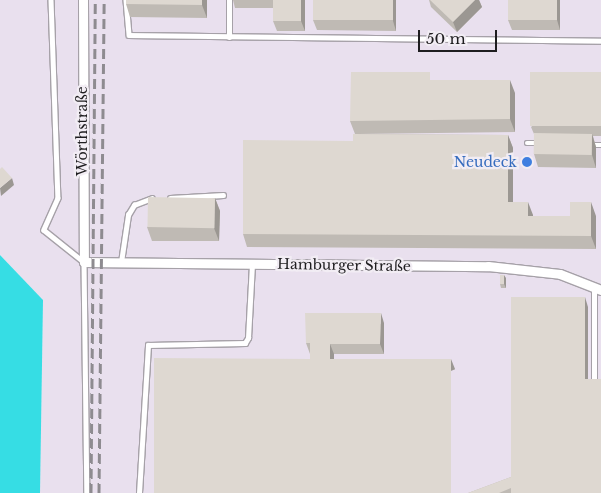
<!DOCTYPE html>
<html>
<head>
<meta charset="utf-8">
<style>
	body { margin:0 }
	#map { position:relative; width:601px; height:493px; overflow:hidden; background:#f2edf4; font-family:"Libre Baskerville",serif }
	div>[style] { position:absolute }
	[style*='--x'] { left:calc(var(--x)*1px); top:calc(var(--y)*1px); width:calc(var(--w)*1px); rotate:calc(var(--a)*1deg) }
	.built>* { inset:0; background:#e9e0ee }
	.water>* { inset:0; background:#36dde4 }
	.roads { filter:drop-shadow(1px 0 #a6a1a8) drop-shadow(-1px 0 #a6a1a8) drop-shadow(0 1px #a6a1a8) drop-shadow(0 -1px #a6a1a8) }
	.service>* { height:4.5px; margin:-2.25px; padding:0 2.25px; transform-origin:2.25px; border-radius:2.25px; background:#fff }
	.minor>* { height:9px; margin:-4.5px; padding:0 4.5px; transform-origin:4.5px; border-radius:4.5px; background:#fff }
	.rail>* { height:3px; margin-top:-1.5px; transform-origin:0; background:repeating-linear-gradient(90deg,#8e8b90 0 10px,transparent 0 15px) }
	.wall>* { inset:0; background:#bfbab4 }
	.shaded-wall>* { inset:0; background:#9b9792; transform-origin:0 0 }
	.building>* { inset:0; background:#ded8d1; transform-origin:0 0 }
	.dots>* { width:14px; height:14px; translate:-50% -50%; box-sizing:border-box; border:2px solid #f2edf4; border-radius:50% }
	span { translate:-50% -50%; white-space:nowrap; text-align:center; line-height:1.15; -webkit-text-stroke:4.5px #f2edf4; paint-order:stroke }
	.street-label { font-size:14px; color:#1e1d1f }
	.shop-label { font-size:14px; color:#366cbe }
	.right { translate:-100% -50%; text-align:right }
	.scale { position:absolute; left:418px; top:30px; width:79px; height:22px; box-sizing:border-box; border:2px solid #1e1d1f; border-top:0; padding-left:6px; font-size:15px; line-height:18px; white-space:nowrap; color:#1e1d1f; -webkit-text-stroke:4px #f2edf4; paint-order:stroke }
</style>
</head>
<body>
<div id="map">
	<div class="built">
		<div style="clip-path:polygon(0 0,601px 0,601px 493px,40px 493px,43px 300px,0 255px)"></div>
	</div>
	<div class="water">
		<div style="clip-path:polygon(0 255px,43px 300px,40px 493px,0 493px)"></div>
	</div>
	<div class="roads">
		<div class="service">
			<div style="--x:51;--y:0;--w:198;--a:88"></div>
			<div style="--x:58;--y:198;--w:35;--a:114"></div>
			<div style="--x:44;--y:230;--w:51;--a:38.7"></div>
			<div style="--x:84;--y:262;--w:231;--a:89.3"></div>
			<div style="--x:126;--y:0;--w:35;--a:85"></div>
			<div style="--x:129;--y:35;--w:472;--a:0.7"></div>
			<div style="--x:229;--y:37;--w:37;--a:-90"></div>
			<div style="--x:527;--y:143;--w:13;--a:0"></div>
			<div style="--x:590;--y:145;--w:11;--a:0"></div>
			<div style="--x:170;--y:198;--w:53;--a:-3.2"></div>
			<div style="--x:121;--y:262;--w:48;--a:-81.5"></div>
			<div style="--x:128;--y:215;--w:12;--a:-59"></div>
			<div style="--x:134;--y:205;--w:19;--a:-21"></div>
			<div style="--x:594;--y:382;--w:94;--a:-90"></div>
			<div style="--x:139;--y:493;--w:148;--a:-86.5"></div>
			<div style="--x:148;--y:345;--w:97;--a:-1.2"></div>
			<div style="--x:245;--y:343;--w:6;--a:-59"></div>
			<div style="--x:248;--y:338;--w:74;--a:-86.9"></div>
		</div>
		<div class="minor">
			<div style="--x:83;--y:0;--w:262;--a:89.8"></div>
			<div style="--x:84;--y:262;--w:404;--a:0.6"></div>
			<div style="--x:488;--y:266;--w:72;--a:6.3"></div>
			<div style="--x:560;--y:274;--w:44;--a:21.3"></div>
		</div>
	</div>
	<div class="rail">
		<div style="--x:91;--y:493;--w:493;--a:-89.5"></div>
		<div style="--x:99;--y:493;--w:493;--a:-89.4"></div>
	</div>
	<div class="wall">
		<div style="clip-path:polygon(126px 0,207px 0,207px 18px,130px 17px,126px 4px)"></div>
		<div style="clip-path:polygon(233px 0,305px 0,305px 31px,277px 31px,273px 21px,273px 8px,235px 8px)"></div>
		<div style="clip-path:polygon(313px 0,396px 0,396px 31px,317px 30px,313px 20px)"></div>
		<div style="clip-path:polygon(429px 0,479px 0,482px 7px,457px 32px,431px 7px)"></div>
		<div style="clip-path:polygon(508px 0,560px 0,560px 30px,512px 30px,508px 20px)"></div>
		<div style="clip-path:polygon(601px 72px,601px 136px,593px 136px,596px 147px,596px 168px,538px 167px,534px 154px,534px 134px,531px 127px)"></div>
		<div style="clip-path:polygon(432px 80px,515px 93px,515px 132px,359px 134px,508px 135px,513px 148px,513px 202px,533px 215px,533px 216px,596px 216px,596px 249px,247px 247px,243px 234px,353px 141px,355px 134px,350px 121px)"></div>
		<div style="clip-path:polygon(215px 198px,220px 211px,219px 241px,152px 241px,147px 227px)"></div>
		<div style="clip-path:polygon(506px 278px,506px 288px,501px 288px,500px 284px)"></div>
		<div style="clip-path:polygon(588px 307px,588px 379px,601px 493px,468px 493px,511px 477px)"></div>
		<div style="clip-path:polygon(384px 323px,384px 354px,334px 354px,334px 359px,455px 369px,310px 359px,310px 354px,306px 343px)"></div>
	</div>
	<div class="shaded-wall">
		<div style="clip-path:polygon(202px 0,207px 0,207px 18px,202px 5px)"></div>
		<div style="clip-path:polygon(301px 0,305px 0,305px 31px,301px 21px)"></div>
		<div style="clip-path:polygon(393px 0,396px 0,396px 31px,393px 21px)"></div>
		<div style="clip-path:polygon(475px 0,479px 0,482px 7px,457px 32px,453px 22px)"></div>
		<div style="clip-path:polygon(557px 0,560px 0,560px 30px,557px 20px)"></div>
		<div style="clip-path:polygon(510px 80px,515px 93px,515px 132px,510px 119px)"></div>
		<div style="clip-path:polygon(592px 134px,596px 147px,596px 168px,592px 155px)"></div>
		<div style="clip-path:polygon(508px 135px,513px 148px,513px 215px,508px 202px)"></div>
		<div style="clip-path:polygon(12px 178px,14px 185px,1px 196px,0 188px)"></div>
		<div style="clip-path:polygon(215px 198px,220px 211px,219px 241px,214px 228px)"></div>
		<div style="clip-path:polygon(528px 202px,533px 215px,533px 229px,528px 216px)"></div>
		<div style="clip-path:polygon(591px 202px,596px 216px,596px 249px,591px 236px)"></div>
		<div style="clip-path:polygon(504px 275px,506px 278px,506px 288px,504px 284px)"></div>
		<div style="clip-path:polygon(585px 297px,588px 307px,588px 389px,585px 379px)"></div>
		<div style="clip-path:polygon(381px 313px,384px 323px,384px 354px,380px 344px)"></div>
		<div style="clip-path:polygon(330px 344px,334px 354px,334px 369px,330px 359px)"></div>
		<div style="left:451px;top:359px;width:11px;height:134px;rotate:68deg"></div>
	</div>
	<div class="building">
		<div style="clip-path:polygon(126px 0,202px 0,202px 5px,126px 4px)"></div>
		<div style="left:273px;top:0;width:28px;height:21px"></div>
		<div style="left:313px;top:0;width:80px;height:20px"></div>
		<div style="clip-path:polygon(430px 0,475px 0,453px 22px)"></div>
		<div style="left:508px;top:0;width:49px;height:20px"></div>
		<div style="clip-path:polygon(351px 72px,430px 72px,430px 80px,510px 80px,510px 119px,350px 121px)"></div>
		<div style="left:601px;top:72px;width:54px;height:71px;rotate:90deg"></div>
		<div style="left:534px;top:133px;width:58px;height:21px;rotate:1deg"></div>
		<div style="clip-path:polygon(353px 134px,508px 135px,508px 202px,528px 202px,528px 216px,570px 216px,570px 202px,591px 202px,591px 236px,243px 234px,243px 140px,353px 141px)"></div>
		<div style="clip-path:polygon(2px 167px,12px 178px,0 188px,0 169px)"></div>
		<div style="left:148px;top:197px;width:67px;height:30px;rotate:1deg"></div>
		<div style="left:500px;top:275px;width:4px;height:9px"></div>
		<div style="clip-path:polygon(511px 297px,585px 297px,585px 379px,601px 379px,601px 493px,511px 493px,511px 488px,499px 493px,468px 493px,511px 477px)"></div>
		<div style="clip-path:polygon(305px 313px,381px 313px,380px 344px,330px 344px,330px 359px,451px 359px,451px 493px,154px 493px,154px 358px,310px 359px,310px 343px,306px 343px)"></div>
	</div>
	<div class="dots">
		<div style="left:527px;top:162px;background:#3f7fe0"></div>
	</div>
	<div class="street-label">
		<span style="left:82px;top:131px;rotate:-90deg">Wörthstraße</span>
		<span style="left:344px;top:265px;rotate:1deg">Hamburger Straße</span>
	</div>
	<div class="shop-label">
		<span class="right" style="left:517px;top:162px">Neudeck</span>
	</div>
	<div class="scale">50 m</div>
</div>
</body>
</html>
